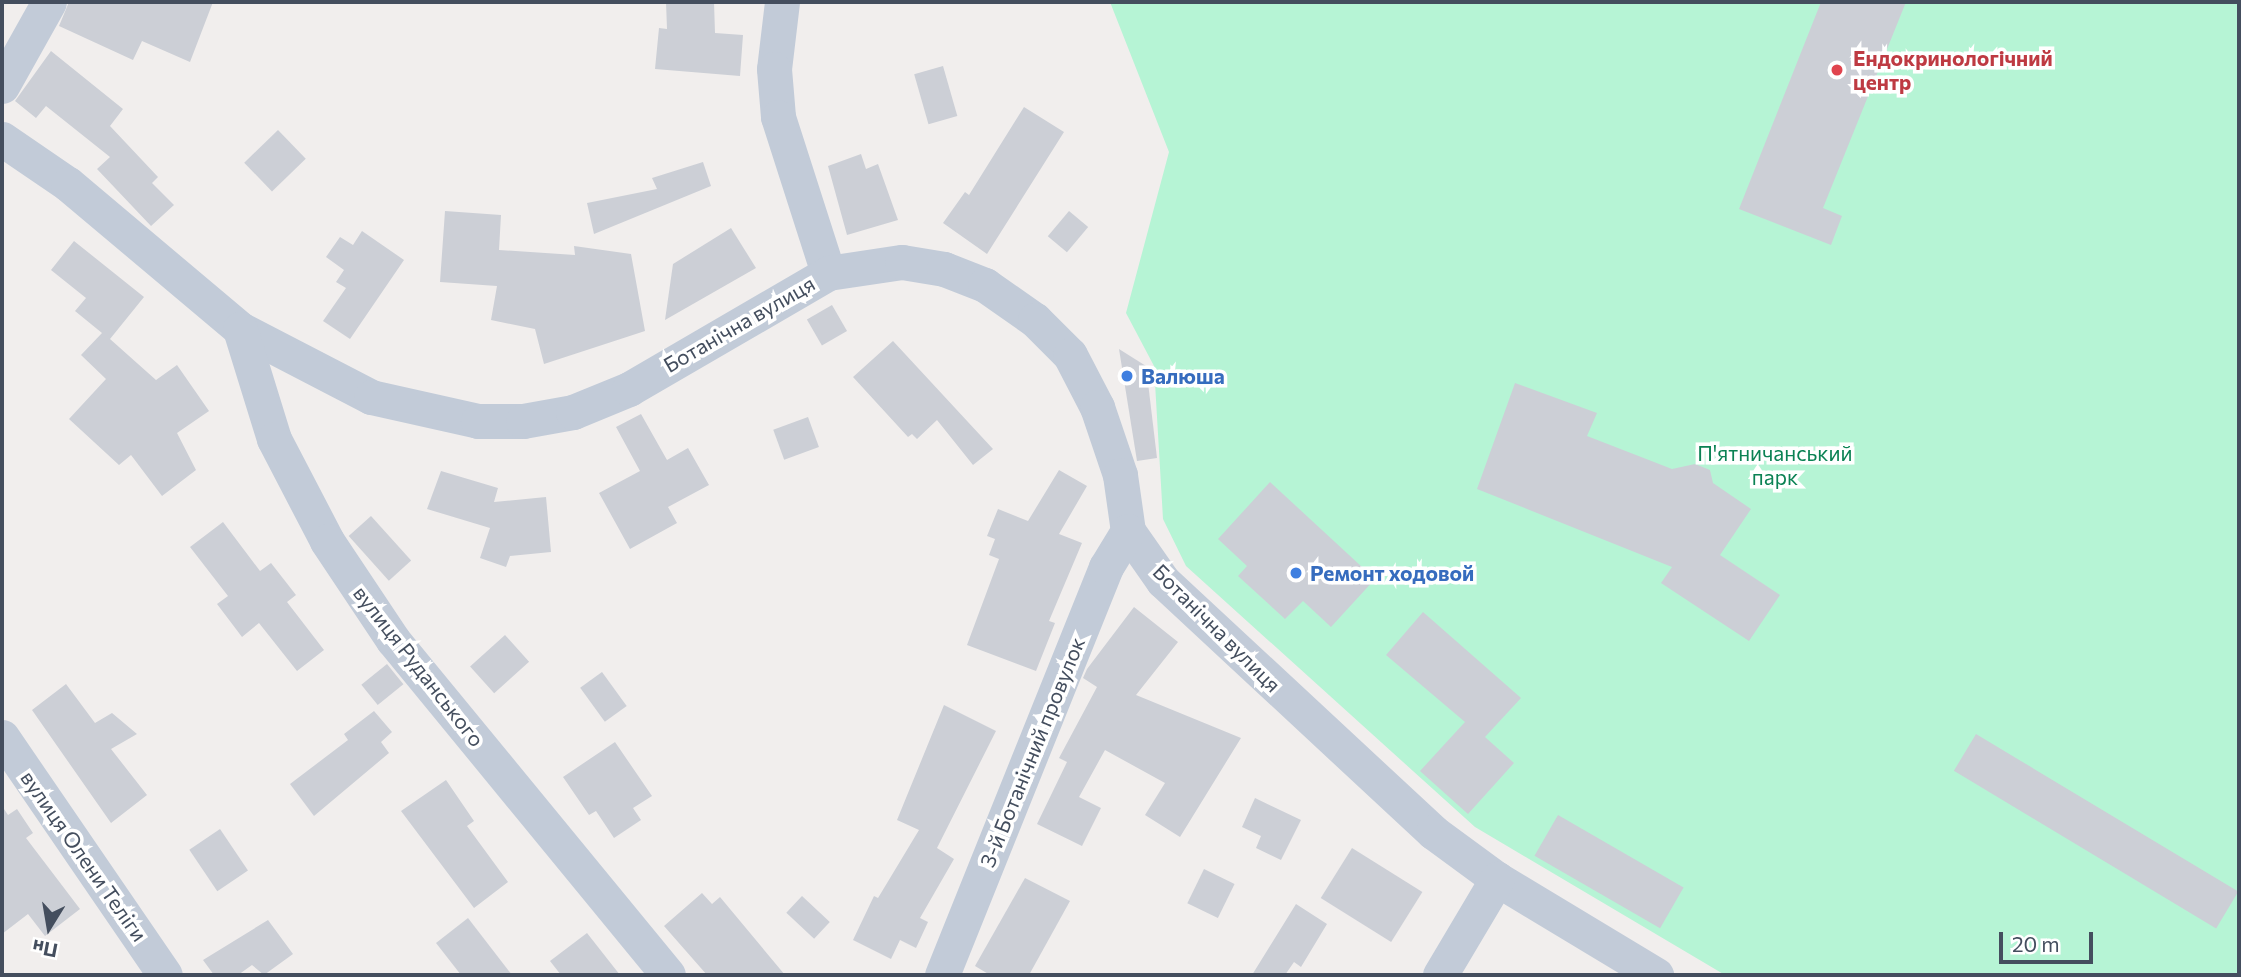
<!DOCTYPE html>
<html>
<head>
<meta charset="utf-8">
<style>
	body { margin:0 }
	#map { position:relative; width:2241px; height:977px; overflow:hidden; background:#f1eeed; font-family:Commissioner,sans-serif }
	div>[style] { position:absolute }
	[style*='--x'] { left:calc(var(--x)*1px); top:calc(var(--y)*1px); width:calc(var(--w)*1px); rotate:calc(var(--a)*1deg) }
	.green>* { inset:0; background:#b6f4d5 }
	.building>* { inset:0; background:#cccfd6; transform-origin:0 0 }
	.street>* { height:35px; margin:-17.5px; padding:0 17.5px; transform-origin:17.5px; border-radius:17.5px; background:#c2cbd8 }
	.dots>* { width:19px; height:19px; translate:-50% -50%; box-sizing:border-box; border:4px solid #fff; border-radius:50% }
	span { translate:-50% -50%; white-space:nowrap; text-align:center; line-height:1.15; -webkit-text-stroke:7px #fff; paint-order:stroke }
	.health-label { font-size:21px; color:#be3a42; font-weight:700 }
	.left { translate:0 -50%; text-align:left }
	.street-label { font-size:21px; color:#444e5e }
	.shop-label { font-size:21px; color:#366cbe; font-weight:700 }
	.park-label { font-size:21px; color:#0b8254 }
	.frame { position:absolute; inset:0; border:4px solid #444e5e; pointer-events:none }
	.north { position:absolute; left:14px; top:893px; width:70px; height:70px; -webkit-text-stroke:5px #fff; paint-order:stroke; rotate:191deg; font-size:19px; font-weight:700; line-height:28px; text-align:center; color:#444e5e }
	.north::after { content:''; display:block; margin:auto; width:24px; height:32px; background:#444e5e; clip-path:polygon(50% 0,100% 100%,50% 72%,0 100%) }
	.scale { position:absolute; left:1999px; top:932px; width:94px; height:32px; box-sizing:border-box; border:4px solid #444e5e; border-top:0; padding-left:9px; font-size:21px; line-height:24px; white-space:nowrap; color:#444e5e; -webkit-text-stroke:5px #fff; paint-order:stroke }
</style>
</head>
<body>
<div id="map">
	<div class="green">
		<div style="clip-path:polygon(1110px 2px,2239px 2px,2239px 975px,1725px 975px,1475px 827px,1186px 566px,1163px 519px,1154px 366px,1126px 313px,1169px 152px)"></div>
	</div>
	<div class="building">
		<div style="clip-path:polygon(69px 2px,213px 2px,190px 62px,142px 41px,133px 60px,59px 26px)"></div>
		<div style="clip-path:polygon(666px 2px,714px 2px,715px 33px,743px 35px,740px 76px,655px 69px,659px 28px,667px 29px)"></div>
		<div style="clip-path:polygon(1821px 2px,1906px 2px,1823px 208px,1842px 216px,1831px 245px,1739px 209px)"></div>
		<div style="clip-path:polygon(51px 51px,123px 109px,110px 126px,158px 177px,152px 183px,174px 205px,151px 226px,97px 169px,110px 157px,46px 106px,36px 118px,15px 101px)"></div>
		<div style="left:943px;top:66px;width:52px;height:30px;rotate:74deg"></div>
		<div style="clip-path:polygon(1024px 107px,1064px 132px,987px 254px,943px 223px,965px 192px,969px 195px)"></div>
		<div style="left:278px;top:130px;width:40px;height:47px;rotate:46deg"></div>
		<div style="clip-path:polygon(861px 154px,866px 169px,878px 164px,898px 220px,847px 235px,828px 166px)"></div>
		<div style="clip-path:polygon(703px 162px,711px 186px,594px 234px,587px 203px,657px 189px,652px 178px)"></div>
		<div style="clip-path:polygon(445px 211px,501px 215px,499px 250px,575px 255px,574px 246px,631px 254px,645px 331px,544px 364px,535px 329px,491px 320px,497px 286px,440px 282px)"></div>
		<div style="left:1069px;top:211px;width:25px;height:33px;rotate:40deg"></div>
		<div style="clip-path:polygon(731px 228px,756px 268px,665px 320px,673px 264px)"></div>
		<div style="clip-path:polygon(362px 231px,404px 260px,350px 339px,323px 321px,346px 288px,336px 282px,344px 270px,326px 257px,340px 237px,353px 245px)"></div>
		<div style="clip-path:polygon(74px 241px,144px 297px,110px 339px,156px 380px,177px 365px,209px 411px,177px 433px,196px 470px,162px 496px,131px 455px,119px 465px,69px 419px,106px 379px,81px 355px,102px 333px,75px 311px,86px 298px,51px 270px)"></div>
		<div style="left:832px;top:305px;width:30px;height:29px;rotate:60deg"></div>
		<div style="clip-path:polygon(893px 341px,993px 449px,973px 465px,937px 420px,917px 439px,912px 434px,908px 437px,853px 377px)"></div>
		<div style="clip-path:polygon(1119px 349px,1146px 366px,1157px 458px,1137px 461px)"></div>
		<div style="clip-path:polygon(1515px 383px,1597px 413px,1587px 436px,1672px 469px,1695px 464px,1710px 470px,1713px 483px,1751px 509px,1720px 555px,1780px 595px,1749px 641px,1661px 583px,1672px 567px,1477px 489px)"></div>
		<div style="clip-path:polygon(641px 414px,667px 460px,688px 448px,709px 485px,668px 507px,677px 523px,630px 549px,599px 493px,640px 471px,616px 427px)"></div>
		<div style="left:808px;top:417px;width:32px;height:37px;rotate:70deg"></div>
		<div style="clip-path:polygon(1059px 470px,1087px 486px,1059px 534px,1082px 543px,1049px 621px,1055px 623px,1036px 671px,967px 645px,999px 559px,989px 555px,995px 539px,987px 536px,998px 509px,1028px 521px)"></div>
		<div style="clip-path:polygon(441px 471px,498px 488px,494px 502px,546px 497px,551px 552px,510px 556px,506px 567px,480px 558px,490px 528px,427px 509px)"></div>
		<div style="clip-path:polygon(1270px 482px,1375px 579px,1331px 627px,1303px 601px,1285px 619px,1238px 576px,1247px 566px,1218px 539px)"></div>
		<div style="left:371px;top:516px;width:60px;height:30px;rotate:48deg"></div>
		<div style="clip-path:polygon(223px 522px,260px 571px,271px 563px,296px 595px,287px 602px,324px 650px,297px 671px,259px 623px,242px 637px,217px 604px,228px 596px,190px 547px)"></div>
		<div style="clip-path:polygon(1134px 607px,1178px 642px,1136px 695px,1241px 738px,1180px 837px,1145px 815px,1165px 783px,1105px 750px,1079px 797px,1101px 808px,1082px 846px,1037px 824px,1067px 762px,1059px 758px,1097px 687px,1083px 678px,1087px 669px)"></div>
		<div style="clip-path:polygon(1423px 612px,1521px 698px,1485px 737px,1514px 763px,1468px 814px,1420px 771px,1465px 722px,1386px 655px)"></div>
		<div style="left:505px;top:635px;width:36px;height:47px;rotate:48deg"></div>
		<div style="left:387px;top:664px;width:26px;height:33px;rotate:51deg"></div>
		<div style="left:602px;top:672px;width:42px;height:27px;rotate:54deg"></div>
		<div style="clip-path:polygon(66px 684px,95px 723px,112px 713px,137px 734px,111px 749px,147px 795px,111px 823px,32px 710px)"></div>
		<div style="clip-path:polygon(944px 705px,996px 731px,937px 848px,954px 859px,920px 918px,928px 922px,916px 948px,900px 940px,891px 959px,853px 940px,874px 896px,878px 898px,919px 830px,897px 820px)"></div>
		<div style="clip-path:polygon(374px 711px,392px 732px,381px 742px,389px 753px,314px 816px,290px 784px,348px 740px,344px 734px)"></div>
		<div style="left:1976px;top:734px;width:306px;height:43px;rotate:31deg"></div>
		<div style="clip-path:polygon(615px 742px,652px 796px,633px 808px,641px 820px,614px 838px,596px 811px,589px 815px,563px 777px)"></div>
		<div style="clip-path:polygon(446px 780px,474px 821px,467px 826px,508px 882px,474px 908px,401px 811px)"></div>
		<div style="clip-path:polygon(1255px 798px,1301px 820px,1281px 860px,1256px 848px,1261px 836px,1242px 827px)"></div>
		<div style="clip-path:polygon(2px 806px,8px 815px,17px 809px,33px 833px,26px 838px,80px 909px,45px 936px,28px 914px,2px 934px)"></div>
		<div style="left:1558px;top:815px;width:145px;height:47px;rotate:30deg"></div>
		<div style="left:220px;top:829px;width:50px;height:37px;rotate:56deg"></div>
		<div style="left:1352px;top:848px;width:83px;height:59px;rotate:32deg"></div>
		<div style="left:1204px;top:869px;width:34px;height:38px;rotate:26deg"></div>
		<div style="clip-path:polygon(1025px 878px,1070px 901px,1029px 975px,990px 975px,975px 966px)"></div>
		<div style="clip-path:polygon(702px 893px,712px 904px,720px 897px,785px 975px,707px 975px,664px 926px)"></div>
		<div style="left:802px;top:896px;width:38px;height:23px;rotate:43deg"></div>
		<div style="clip-path:polygon(1296px 904px,1327px 924px,1301px 967px,1294px 962px,1285px 975px,1252px 975px)"></div>
		<div style="clip-path:polygon(468px 918px,512px 975px,461px 975px,436px 943px)"></div>
		<div style="clip-path:polygon(268px 920px,293px 954px,264px 975px,252px 965px,238px 975px,214px 975px,203px 960px)"></div>
		<div style="clip-path:polygon(587px 933px,620px 975px,561px 975px,550px 961px)"></div>
	</div>
	<div class="street">
		<div style="--x:782;--y:2;--w:67;--a:96.8"></div>
		<div style="--x:774;--y:69;--w:48;--a:85.2"></div>
		<div style="--x:778;--y:117;--w:164;--a:72.2"></div>
		<div style="--x:2;--y:86;--w:96;--a:-60.8"></div>
		<div style="--x:2;--y:139;--w:80;--a:34.3"></div>
		<div style="--x:68;--y:184;--w:225;--a:40.1"></div>
		<div style="--x:240;--y:329;--w:148;--a:27.4"></div>
		<div style="--x:371;--y:397;--w:110;--a:12.6"></div>
		<div style="--x:478;--y:421;--w:45;--a:0"></div>
		<div style="--x:523;--y:421;--w:51;--a:-10.2"></div>
		<div style="--x:573;--y:412;--w:61;--a:-22.3"></div>
		<div style="--x:629;--y:389;--w:230;--a:-30.2"></div>
		<div style="--x:828;--y:273;--w:75;--a:-8.5"></div>
		<div style="--x:902;--y:262;--w:43;--a:9.5"></div>
		<div style="--x:944;--y:269;--w:44;--a:21.3"></div>
		<div style="--x:985;--y:285;--w:61;--a:35"></div>
		<div style="--x:1035;--y:320;--w:49;--a:45"></div>
		<div style="--x:1070;--y:355;--w:59;--a:62.6"></div>
		<div style="--x:1097;--y:407;--w:72;--a:71.3"></div>
		<div style="--x:1120;--y:475;--w:57;--a:81.9"></div>
		<div style="--x:1128;--y:531;--w:61;--a:55"></div>
		<div style="--x:1163;--y:581;--w:369;--a:42.9"></div>
		<div style="--x:1433;--y:832;--w:79;--a:36.3"></div>
		<div style="--x:1497;--y:879;--w:186;--a:31.1"></div>
		<div style="--x:240;--y:329;--w:115;--a:72.8"></div>
		<div style="--x:274;--y:439;--w:115;--a:62.5"></div>
		<div style="--x:327;--y:541;--w:119;--a:56.3"></div>
		<div style="--x:393;--y:640;--w:433;--a:50.6"></div>
		<div style="--x:2;--y:737;--w:288;--a:55.6"></div>
		<div style="--x:942;--y:975;--w:440;--a:-68.1"></div>
		<div style="--x:1106;--y:567;--w:42;--a:-58.6"></div>
		<div style="--x:1440;--y:975;--w:112;--a:-59.3"></div>
	</div>
	<div class="dots">
		<div style="left:1837px;top:70px;background:#e0444e"></div>
		<div style="left:1127px;top:376px;background:#3f7fe0"></div>
		<div style="left:1296px;top:573px;background:#3f7fe0"></div>
	</div>
	<div class="health-label">
		<span class="left" style="left:1853px;top:70px">Ендокринологічний<br>центр</span>
	</div>
	<div class="street-label">
		<span style="left:739px;top:324px;rotate:-30deg">Ботанічна вулиця</span>
		<span style="left:1217px;top:628px;rotate:45deg">Ботанічна вулиця</span>
		<span style="left:419px;top:666px;rotate:52deg">вулиця Руданського</span>
		<span style="left:1032px;top:752px;rotate:-68deg">3-й Ботанічний провулок</span>
		<span style="left:84px;top:856px;rotate:55deg">вулиця Олени Теліги</span>
	</div>
	<div class="shop-label">
		<span class="left" style="left:1141px;top:376px">Валюша</span>
		<span class="left" style="left:1310px;top:573px">Ремонт ходовой</span>
	</div>
	<div class="park-label">
		<span style="left:1775px;top:465px">П'ятничанський<br>парк</span>
	</div>
	<div class="frame"></div>
	<div class="north">Пн</div>
	<div class="scale">20 m</div>
</div>
</body>
</html>
